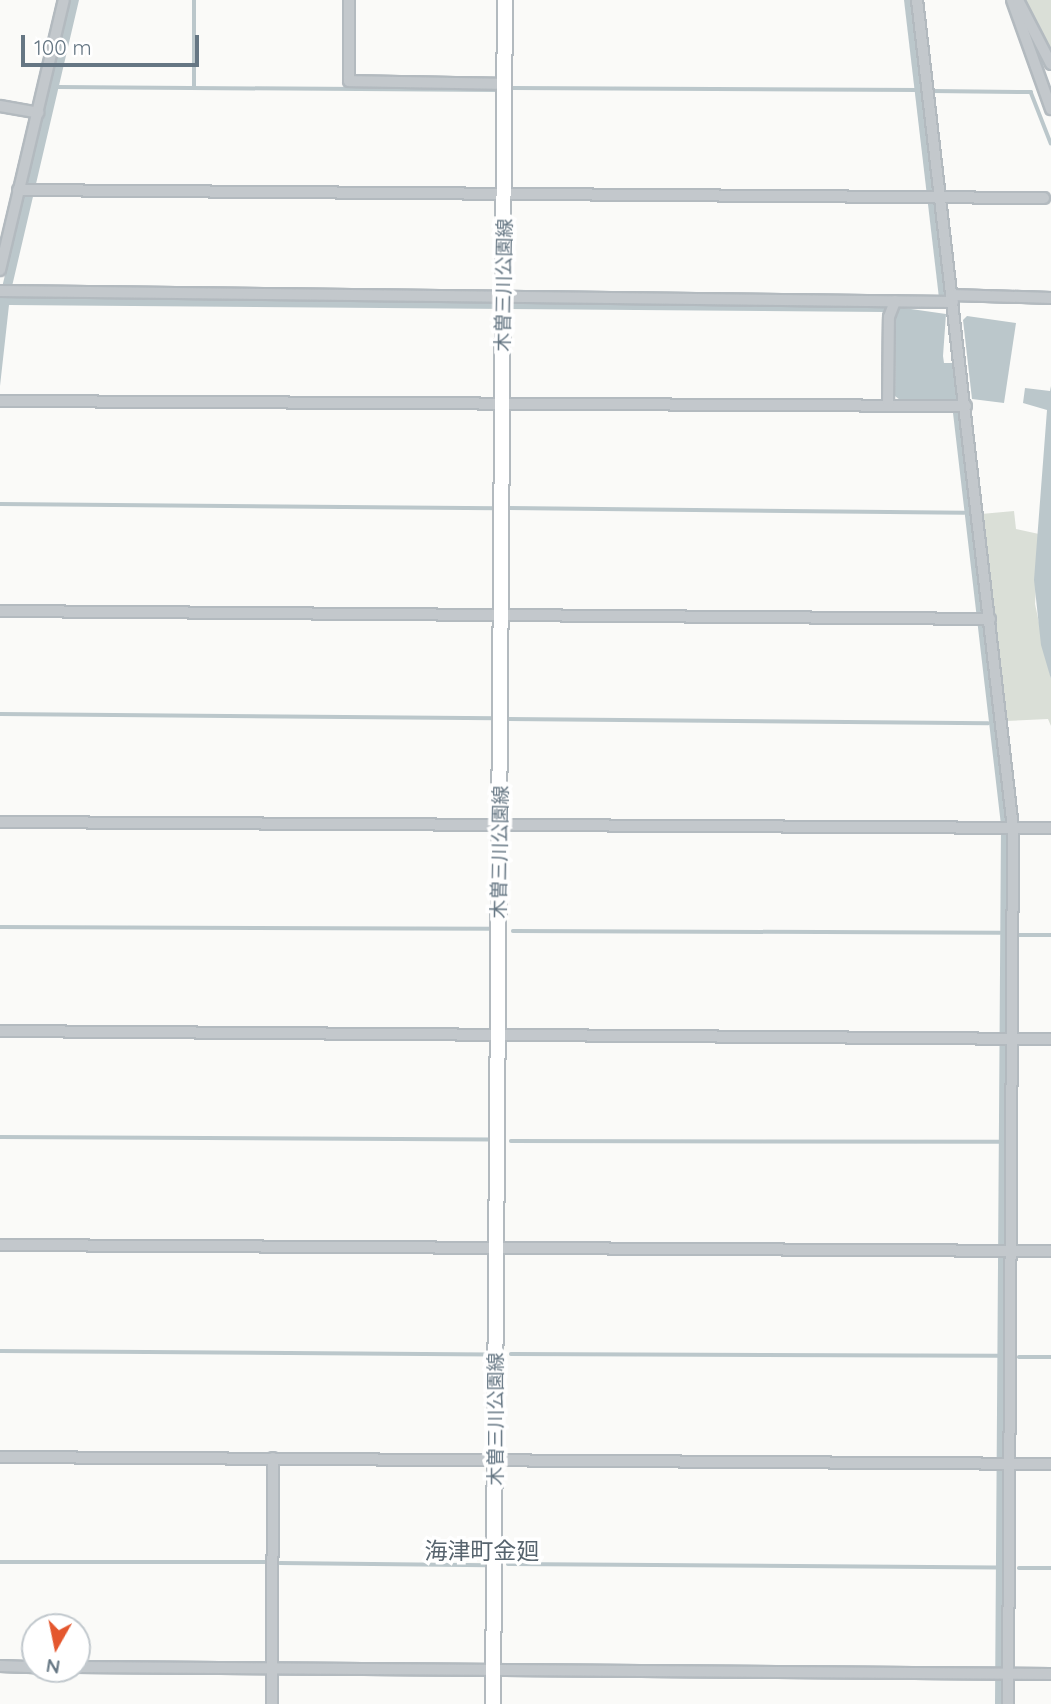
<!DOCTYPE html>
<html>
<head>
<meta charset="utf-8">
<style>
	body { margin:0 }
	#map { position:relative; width:1051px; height:1704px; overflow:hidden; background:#fafaf8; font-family:Quicksand,"Noto Sans JP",sans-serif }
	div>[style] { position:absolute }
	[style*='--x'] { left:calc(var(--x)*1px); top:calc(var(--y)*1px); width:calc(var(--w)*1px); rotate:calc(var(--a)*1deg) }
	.green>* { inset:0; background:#dadfd7 }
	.water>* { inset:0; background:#bbc7cb }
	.stream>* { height:3.5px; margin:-1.75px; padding:0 1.75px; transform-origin:1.75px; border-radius:1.75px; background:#bbc7cb }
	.roads { filter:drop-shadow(2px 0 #b3babf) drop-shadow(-2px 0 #b3babf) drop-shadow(0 2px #b3babf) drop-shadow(0 -2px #b3babf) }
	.street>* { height:10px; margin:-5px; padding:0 5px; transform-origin:5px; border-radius:5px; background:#c3c8cc }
	.secondary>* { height:14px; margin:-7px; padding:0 7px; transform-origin:7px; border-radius:7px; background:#fff }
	span { translate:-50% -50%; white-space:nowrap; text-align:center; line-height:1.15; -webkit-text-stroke:7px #fff; paint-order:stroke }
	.street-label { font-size:19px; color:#657683 }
	.quarter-label { font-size:23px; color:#57646e }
	.north { position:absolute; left:21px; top:1613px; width:70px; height:70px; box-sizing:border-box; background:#fff; border:2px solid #c1c8cd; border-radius:50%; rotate:189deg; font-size:19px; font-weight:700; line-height:28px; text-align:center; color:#657683 }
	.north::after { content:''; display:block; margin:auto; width:24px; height:32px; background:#e4572e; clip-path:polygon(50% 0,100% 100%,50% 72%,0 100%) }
	.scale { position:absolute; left:21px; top:35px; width:178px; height:32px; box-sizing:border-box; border:4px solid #657683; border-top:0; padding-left:9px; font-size:21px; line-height:24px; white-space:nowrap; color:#657683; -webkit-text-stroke:5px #fff; paint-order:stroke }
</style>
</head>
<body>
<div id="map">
	<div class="green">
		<div style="clip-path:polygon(1023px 0,1051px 0,1051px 57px)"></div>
		<div style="clip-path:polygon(1014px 511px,1016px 529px,1039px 534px,1035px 604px,1051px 679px,1051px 726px,1048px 719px,1006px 721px,981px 514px)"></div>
	</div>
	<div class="water">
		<div style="clip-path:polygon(70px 0,79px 0,10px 295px,883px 305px,946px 314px,943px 356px,944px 363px,952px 363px,960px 415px,1008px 835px,1002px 1704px,995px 1704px,1001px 825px,953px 413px,947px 399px,900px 400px,895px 396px,896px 316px,884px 312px,9px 305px,0 386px,0 296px)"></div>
		<div style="clip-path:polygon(904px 0,911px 0,922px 90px,946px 296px,939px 298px)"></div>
		<div style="clip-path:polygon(967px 316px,1016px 323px,1004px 403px,972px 399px,963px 320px)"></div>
		<div style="clip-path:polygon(1051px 386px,1051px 679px,1041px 645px,1034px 580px,1047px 410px,1023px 403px,1025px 388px,1050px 391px)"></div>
	</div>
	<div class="stream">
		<div style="--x:58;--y:87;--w:441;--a:0.4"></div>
		<div style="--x:194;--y:87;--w:87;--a:-90"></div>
		<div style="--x:513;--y:88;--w:405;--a:0.3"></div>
		<div style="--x:932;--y:91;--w:99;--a:0.6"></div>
		<div style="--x:1031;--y:92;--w:55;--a:68.6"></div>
		<div style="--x:0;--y:504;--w:496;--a:0.5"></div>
		<div style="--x:509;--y:508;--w:455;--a:0.6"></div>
		<div style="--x:0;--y:714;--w:496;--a:0.5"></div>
		<div style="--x:508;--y:719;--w:480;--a:0.5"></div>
		<div style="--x:0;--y:927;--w:495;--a:0.2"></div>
		<div style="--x:513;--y:931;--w:487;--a:0.2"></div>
		<div style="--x:1018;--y:935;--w:33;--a:0"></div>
		<div style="--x:0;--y:1137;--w:493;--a:0.3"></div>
		<div style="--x:511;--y:1141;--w:489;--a:0.1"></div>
		<div style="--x:0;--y:1351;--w:491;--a:0.4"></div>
		<div style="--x:511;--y:1354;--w:487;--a:0.2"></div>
		<div style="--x:1019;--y:1357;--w:32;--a:0"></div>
		<div style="--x:0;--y:1562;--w:267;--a:0"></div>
		<div style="--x:280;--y:1563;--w:208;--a:0.6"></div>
		<div style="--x:508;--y:1564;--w:488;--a:0.4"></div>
		<div style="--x:1019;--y:1568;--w:32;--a:0"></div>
	</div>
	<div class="roads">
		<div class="street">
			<div style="--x:349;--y:0;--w:81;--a:90"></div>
			<div style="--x:349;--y:81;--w:157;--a:1.1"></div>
			<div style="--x:917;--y:0;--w:834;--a:83.39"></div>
			<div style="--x:1013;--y:828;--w:876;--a:90.33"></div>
			<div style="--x:1012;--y:0;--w:116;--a:70.3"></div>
			<div style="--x:1018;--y:0;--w:72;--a:62.7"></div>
			<div style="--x:0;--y:106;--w:39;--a:10"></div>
			<div style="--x:18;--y:190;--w:1026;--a:0.45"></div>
			<div style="--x:0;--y:270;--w:277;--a:-76.7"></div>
			<div style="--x:0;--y:291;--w:953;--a:0.66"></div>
			<div style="--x:952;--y:295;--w:99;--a:1.7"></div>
			<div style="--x:0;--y:401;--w:966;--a:0.3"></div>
			<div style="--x:888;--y:406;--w:89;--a:-89.4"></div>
			<div style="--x:889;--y:317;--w:17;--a:-69"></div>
			<div style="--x:0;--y:611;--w:990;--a:0.46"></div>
			<div style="--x:0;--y:822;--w:1051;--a:0.33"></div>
			<div style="--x:0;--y:1031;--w:1051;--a:0.44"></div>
			<div style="--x:0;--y:1245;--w:1051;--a:0.33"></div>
			<div style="--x:0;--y:1457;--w:1051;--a:0.38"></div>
			<div style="--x:0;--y:1666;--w:35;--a:2"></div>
			<div style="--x:77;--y:1667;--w:974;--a:0.41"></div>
			<div style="--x:272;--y:1704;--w:246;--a:-89.8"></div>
		</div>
		<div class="secondary">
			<div style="--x:493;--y:1704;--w:1704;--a:-89.6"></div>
		</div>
	</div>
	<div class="street-label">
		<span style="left:504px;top:285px;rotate:-89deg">木曽三川公園線</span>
		<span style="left:500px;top:852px;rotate:-89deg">木曽三川公園線</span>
		<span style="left:496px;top:1419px;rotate:-90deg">木曽三川公園線</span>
	</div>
	<div class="quarter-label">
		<span style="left:482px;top:1551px">海津町金廻</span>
	</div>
	<div class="north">N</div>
	<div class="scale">100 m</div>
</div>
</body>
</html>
